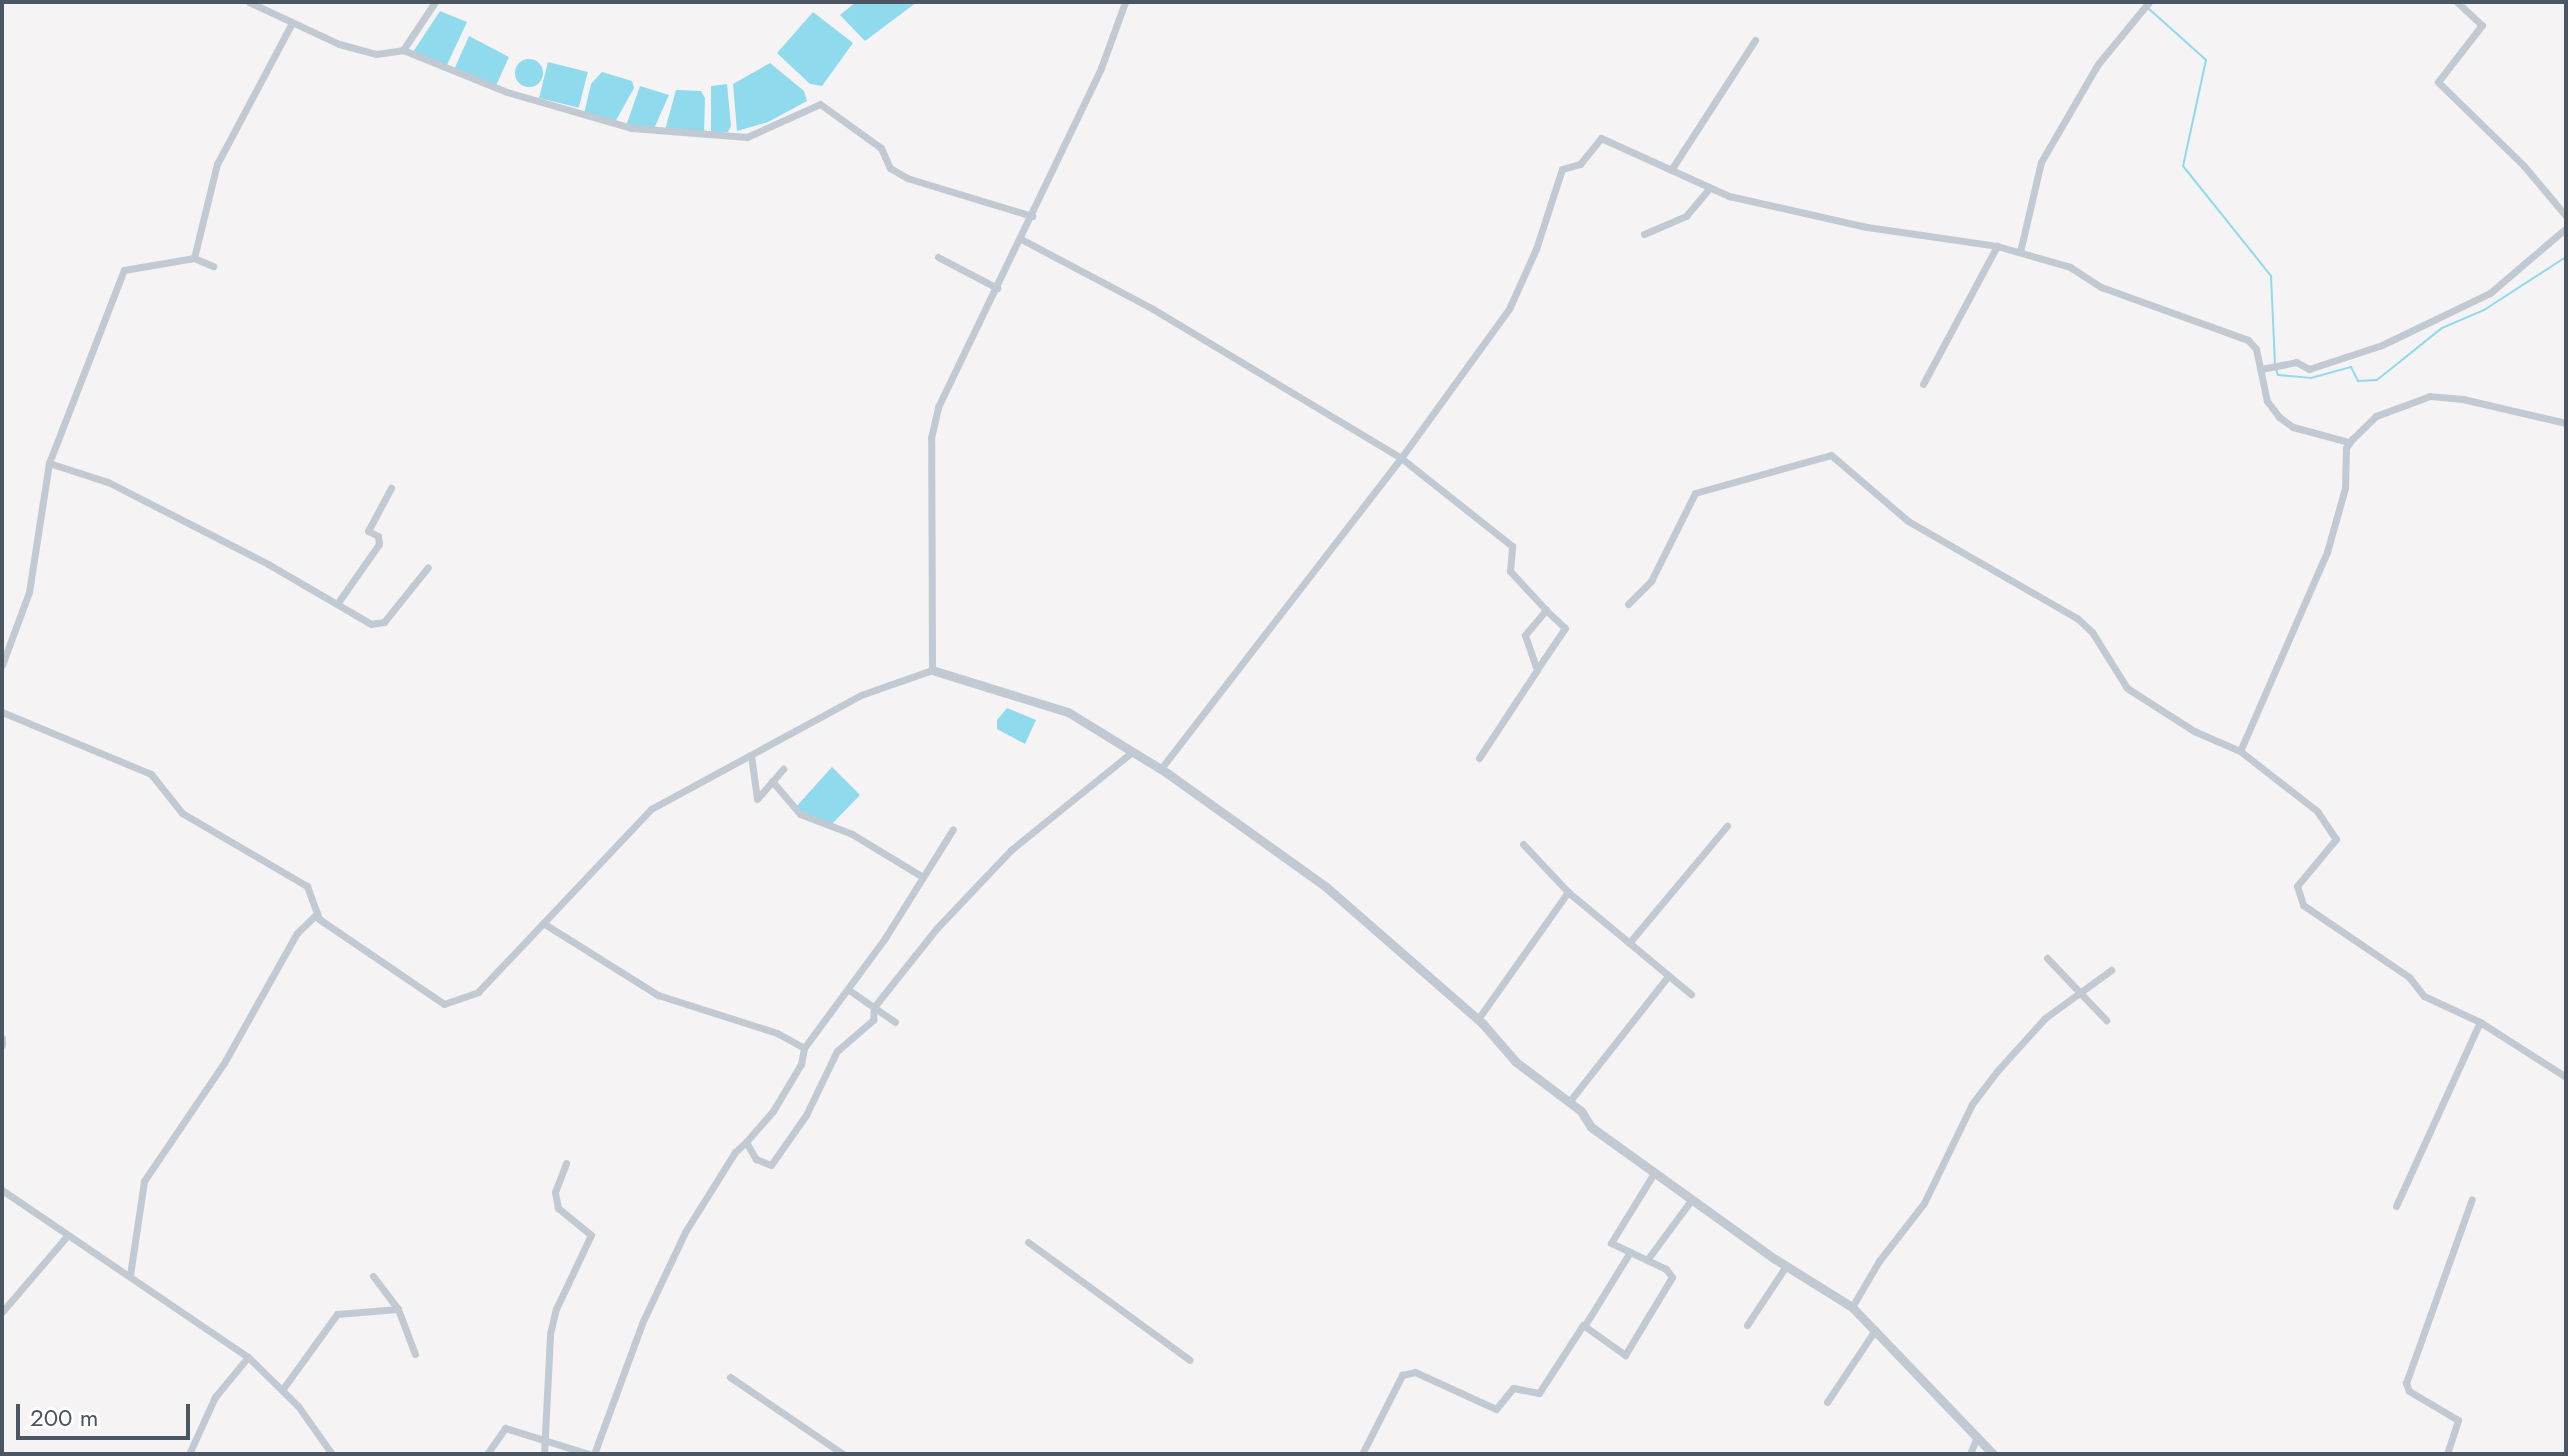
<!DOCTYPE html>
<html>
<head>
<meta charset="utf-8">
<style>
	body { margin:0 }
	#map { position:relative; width:2568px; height:1456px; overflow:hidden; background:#f5f3f3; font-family:Jost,sans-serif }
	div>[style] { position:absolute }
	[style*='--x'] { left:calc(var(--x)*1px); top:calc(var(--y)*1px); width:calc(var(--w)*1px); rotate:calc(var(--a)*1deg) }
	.water>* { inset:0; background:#90daee; transform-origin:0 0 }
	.round { border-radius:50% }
	.stream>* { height:2px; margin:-1px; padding:0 1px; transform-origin:1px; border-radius:1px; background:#90daee }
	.minor>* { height:7px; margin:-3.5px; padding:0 3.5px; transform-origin:3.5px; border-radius:3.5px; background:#c1cad2 }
	.tertiary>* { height:9px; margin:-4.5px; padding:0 4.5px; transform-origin:4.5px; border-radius:4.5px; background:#c1cad2 }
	span { translate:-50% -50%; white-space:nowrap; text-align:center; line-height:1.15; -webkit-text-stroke:7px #fff; paint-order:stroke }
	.frame { position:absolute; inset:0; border:4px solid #4a5661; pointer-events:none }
	.scale { position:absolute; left:16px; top:1404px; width:174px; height:36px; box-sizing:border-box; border:4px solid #4a5661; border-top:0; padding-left:10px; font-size:24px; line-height:28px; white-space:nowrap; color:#4a5661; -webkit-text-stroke:6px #fff; paint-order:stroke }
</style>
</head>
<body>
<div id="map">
	<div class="water">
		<div style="clip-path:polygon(856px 2px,917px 2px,865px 41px,840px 15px)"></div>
		<div style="clip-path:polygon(440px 11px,467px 22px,446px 67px,411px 55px)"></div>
		<div style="clip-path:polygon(813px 12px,853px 43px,822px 86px,810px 84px,777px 53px)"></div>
		<div style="clip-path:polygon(469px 36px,509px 57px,495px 88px,453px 72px)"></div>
		<div class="round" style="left:515px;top:59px;width:28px;height:28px"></div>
		<div style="left:548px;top:62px;width:41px;height:37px;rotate:14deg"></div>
		<div style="clip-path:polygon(770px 63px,804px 91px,807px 101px,768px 122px,737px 131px,733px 84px)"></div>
		<div style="clip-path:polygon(602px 72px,632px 81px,634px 88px,614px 124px,584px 114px,591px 84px)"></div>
		<div style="clip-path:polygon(727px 84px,731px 126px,728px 132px,711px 132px,711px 86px)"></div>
		<div style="clip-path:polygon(640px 86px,669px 95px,653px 131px,626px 126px)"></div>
		<div style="clip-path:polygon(676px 90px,701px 91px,705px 98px,704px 136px,665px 130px)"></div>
		<div style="clip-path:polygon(1007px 708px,1036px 720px,1025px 744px,997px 729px,997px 720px)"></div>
		<div style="clip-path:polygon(832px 767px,860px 795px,831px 825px,795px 808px)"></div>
	</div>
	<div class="stream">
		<div style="--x:2148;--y:8;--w:78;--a:41.9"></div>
		<div style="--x:2206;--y:60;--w:108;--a:102.2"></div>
		<div style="--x:2183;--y:166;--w:141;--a:51.3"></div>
		<div style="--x:2271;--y:276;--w:87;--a:87.4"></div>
		<div style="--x:2276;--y:369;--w:6;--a:72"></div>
		<div style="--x:2278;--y:375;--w:33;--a:5"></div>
		<div style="--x:2311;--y:378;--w:41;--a:-15.4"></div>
		<div style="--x:2351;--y:367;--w:16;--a:63"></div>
		<div style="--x:2358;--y:381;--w:19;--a:-3"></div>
		<div style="--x:2377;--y:380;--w:83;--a:-38.7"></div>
		<div style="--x:2442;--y:328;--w:46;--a:-23.2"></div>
		<div style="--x:2484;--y:310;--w:98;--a:-32.9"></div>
	</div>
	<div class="minor">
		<div style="--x:249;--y:2;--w:99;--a:25"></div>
		<div style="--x:339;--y:44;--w:38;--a:15"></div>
		<div style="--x:376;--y:54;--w:27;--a:-8"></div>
		<div style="--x:403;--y:50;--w:112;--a:22"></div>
		<div style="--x:507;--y:92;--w:130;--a:16.1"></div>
		<div style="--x:632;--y:128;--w:115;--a:4.5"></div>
		<div style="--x:747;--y:137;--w:80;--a:-24.3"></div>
		<div style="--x:820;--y:104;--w:75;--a:35.8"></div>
		<div style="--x:881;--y:148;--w:22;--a:66"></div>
		<div style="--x:890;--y:168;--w:20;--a:30"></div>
		<div style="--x:907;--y:178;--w:131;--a:16.9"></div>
		<div style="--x:2457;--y:2;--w:34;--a:43"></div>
		<div style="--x:2482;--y:25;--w:72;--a:127.7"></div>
		<div style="--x:2438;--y:82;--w:120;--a:44.3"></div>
		<div style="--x:2524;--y:166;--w:65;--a:50"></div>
		<div style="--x:403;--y:50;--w:58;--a:-56.3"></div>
		<div style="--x:1671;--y:170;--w:155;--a:-57.1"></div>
		<div style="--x:1644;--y:234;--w:46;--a:-23.2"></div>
		<div style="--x:1686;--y:216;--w:35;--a:-50"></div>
		<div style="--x:1021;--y:239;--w:149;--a:27.9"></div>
		<div style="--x:1153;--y:309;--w:289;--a:31"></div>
		<div style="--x:1401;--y:458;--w:393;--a:127.7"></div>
		<div style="--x:2020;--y:252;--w:92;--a:-76.9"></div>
		<div style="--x:2041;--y:162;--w:113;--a:-59.8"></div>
		<div style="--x:2098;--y:64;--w:80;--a:-50.6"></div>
		<div style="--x:938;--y:257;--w:67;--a:27.7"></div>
		<div style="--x:194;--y:258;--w:21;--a:23"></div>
		<div style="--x:2261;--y:369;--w:36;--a:-11"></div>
		<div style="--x:2296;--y:362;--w:15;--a:28"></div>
		<div style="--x:2309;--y:369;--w:77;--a:-18.2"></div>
		<div style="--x:2382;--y:345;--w:120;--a:-25.7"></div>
		<div style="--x:2490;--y:293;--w:100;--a:-40.5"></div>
		<div style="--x:1923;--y:384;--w:157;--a:-61.8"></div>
		<div style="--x:2566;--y:423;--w:106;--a:-166.9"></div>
		<div style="--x:2463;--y:399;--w:33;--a:-175"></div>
		<div style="--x:2430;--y:396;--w:58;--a:159.7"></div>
		<div style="--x:2376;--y:416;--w:33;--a:136"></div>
		<div style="--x:2352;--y:439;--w:11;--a:124"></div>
		<div style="--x:2346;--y:448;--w:40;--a:91.4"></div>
		<div style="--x:2345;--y:488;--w:66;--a:105.7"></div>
		<div style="--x:2327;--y:552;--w:217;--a:113.6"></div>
		<div style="--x:2240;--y:751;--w:98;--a:37.9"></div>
		<div style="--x:2317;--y:811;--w:34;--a:56"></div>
		<div style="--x:2336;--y:839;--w:61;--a:129.7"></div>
		<div style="--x:2297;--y:886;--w:20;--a:72"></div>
		<div style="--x:2303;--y:905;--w:128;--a:34.2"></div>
		<div style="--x:2409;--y:977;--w:24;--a:52"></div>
		<div style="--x:2424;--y:996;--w:62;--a:24.9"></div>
		<div style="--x:2480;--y:1022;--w:102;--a:32.6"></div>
		<div style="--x:49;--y:463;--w:62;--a:17.9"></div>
		<div style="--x:108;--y:482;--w:180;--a:27.1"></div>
		<div style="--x:268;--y:564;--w:119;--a:30.2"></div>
		<div style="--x:371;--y:624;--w:13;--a:-9"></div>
		<div style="--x:384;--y:622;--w:70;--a:-51.3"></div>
		<div style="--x:337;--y:604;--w:73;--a:-55"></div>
		<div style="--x:379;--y:544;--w:8;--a:-97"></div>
		<div style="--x:378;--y:536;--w:11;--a:-153"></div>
		<div style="--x:368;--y:531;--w:49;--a:-61.9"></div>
		<div style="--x:1628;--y:604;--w:33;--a:-45"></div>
		<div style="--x:1651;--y:581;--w:98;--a:-63.4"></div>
		<div style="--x:1695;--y:493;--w:141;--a:-15.6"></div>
		<div style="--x:1831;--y:455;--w:101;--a:40.6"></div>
		<div style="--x:1908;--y:521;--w:195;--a:29.9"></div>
		<div style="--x:2077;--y:618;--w:21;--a:43"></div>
		<div style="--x:2092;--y:632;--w:66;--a:58"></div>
		<div style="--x:2127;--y:688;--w:80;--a:32.7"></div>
		<div style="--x:2194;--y:731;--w:50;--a:23.5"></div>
		<div style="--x:2;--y:665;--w:78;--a:-69.7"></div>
		<div style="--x:29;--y:592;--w:131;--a:-81.2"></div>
		<div style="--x:49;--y:463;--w:207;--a:-68.8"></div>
		<div style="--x:124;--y:270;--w:71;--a:-9.7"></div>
		<div style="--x:194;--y:258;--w:97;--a:-76.3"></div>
		<div style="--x:217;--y:164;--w:160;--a:-62"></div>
		<div style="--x:1538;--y:668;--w:48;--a:-56"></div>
		<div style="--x:1565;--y:628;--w:26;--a:-137"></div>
		<div style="--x:2;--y:712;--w:161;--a:22.6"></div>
		<div style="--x:151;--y:774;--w:50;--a:51.5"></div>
		<div style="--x:182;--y:813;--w:145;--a:30.3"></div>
		<div style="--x:307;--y:886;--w:35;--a:70"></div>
		<div style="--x:319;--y:919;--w:151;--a:34.2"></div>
		<div style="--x:444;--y:1004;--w:36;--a:-19"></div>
		<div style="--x:478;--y:992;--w:252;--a:-46.6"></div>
		<div style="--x:651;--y:809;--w:239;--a:-28.5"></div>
		<div style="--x:861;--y:695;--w:75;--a:-19.4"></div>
		<div style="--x:932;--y:670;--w:232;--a:-90.2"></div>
		<div style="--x:931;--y:438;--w:32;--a:-77"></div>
		<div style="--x:938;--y:407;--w:376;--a:-64.3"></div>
		<div style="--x:1101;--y:68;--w:70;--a:-70"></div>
		<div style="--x:751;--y:755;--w:44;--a:82.2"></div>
		<div style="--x:757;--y:799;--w:40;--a:-49"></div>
		<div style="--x:1479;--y:758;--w:105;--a:-56.6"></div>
		<div style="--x:1537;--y:670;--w:37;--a:-109"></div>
		<div style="--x:1525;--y:635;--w:33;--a:-50"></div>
		<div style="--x:1546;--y:610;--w:53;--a:-132.7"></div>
		<div style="--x:1510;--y:571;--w:25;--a:-85"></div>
		<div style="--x:1512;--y:546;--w:142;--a:-141.6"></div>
		<div style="--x:1401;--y:458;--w:184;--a:-54.1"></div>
		<div style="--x:1509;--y:309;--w:66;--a:-65.8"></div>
		<div style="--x:1536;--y:249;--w:84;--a:-72"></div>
		<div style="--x:1562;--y:169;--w:19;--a:-16"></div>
		<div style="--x:1580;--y:164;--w:33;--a:-51"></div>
		<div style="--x:1601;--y:138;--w:141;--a:24.4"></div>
		<div style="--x:1729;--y:196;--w:141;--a:12.7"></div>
		<div style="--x:1867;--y:227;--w:131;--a:8.3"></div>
		<div style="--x:1997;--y:246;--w:76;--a:16"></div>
		<div style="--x:2070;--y:267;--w:37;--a:33"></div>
		<div style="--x:2101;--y:287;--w:156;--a:19.8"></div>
		<div style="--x:2248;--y:340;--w:12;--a:48"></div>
		<div style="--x:2256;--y:349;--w:53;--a:78.1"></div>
		<div style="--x:2267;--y:401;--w:20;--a:53"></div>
		<div style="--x:2279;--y:417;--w:17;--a:36"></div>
		<div style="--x:2293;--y:427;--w:58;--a:15"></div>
		<div style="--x:772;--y:781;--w:43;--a:49.7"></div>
		<div style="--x:800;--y:814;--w:56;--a:21"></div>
		<div style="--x:852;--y:834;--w:81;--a:31.3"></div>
		<div style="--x:1523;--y:844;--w:66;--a:46.8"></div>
		<div style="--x:1568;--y:892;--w:160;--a:39.7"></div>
		<div style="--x:543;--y:923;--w:136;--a:32.1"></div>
		<div style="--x:658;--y:995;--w:125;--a:17.7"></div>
		<div style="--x:777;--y:1033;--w:31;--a:29"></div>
		<div style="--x:1629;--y:943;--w:153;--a:-50.1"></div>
		<div style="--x:2047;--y:958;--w:86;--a:46.4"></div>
		<div style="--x:849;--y:990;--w:56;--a:34.8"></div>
		<div style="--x:1478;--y:1019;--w:156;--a:-54.7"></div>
		<div style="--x:2;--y:1038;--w:7;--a:90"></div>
		<div style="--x:1569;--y:1102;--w:160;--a:-51.8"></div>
		<div style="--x:746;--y:1142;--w:41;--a:-48.9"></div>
		<div style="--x:773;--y:1111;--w:55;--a:-59.2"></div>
		<div style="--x:801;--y:1064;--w:16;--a:-79"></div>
		<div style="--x:804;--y:1048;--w:137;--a:-53.6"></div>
		<div style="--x:885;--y:938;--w:128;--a:-58"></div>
		<div style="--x:2;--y:1190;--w:297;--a:34.2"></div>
		<div style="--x:248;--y:1357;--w:70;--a:44.4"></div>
		<div style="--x:298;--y:1406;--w:59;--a:54.7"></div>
		<div style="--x:2396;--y:1206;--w:202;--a:-65.5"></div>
		<div style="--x:1028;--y:1242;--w:200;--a:36.1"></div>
		<div style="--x:1647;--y:1260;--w:76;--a:-53.6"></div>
		<div style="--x:130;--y:1275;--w:95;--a:-81.5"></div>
		<div style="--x:144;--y:1181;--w:143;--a:-55.9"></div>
		<div style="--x:224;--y:1063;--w:149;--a:-60.7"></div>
		<div style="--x:297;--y:933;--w:28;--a:-44"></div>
		<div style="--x:373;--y:1276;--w:41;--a:52.9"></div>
		<div style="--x:398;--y:1309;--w:48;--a:69.3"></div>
		<div style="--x:1852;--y:1307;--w:53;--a:-59.6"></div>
		<div style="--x:1879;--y:1261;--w:73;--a:-52.2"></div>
		<div style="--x:1924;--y:1203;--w:110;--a:-64.1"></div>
		<div style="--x:1972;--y:1104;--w:43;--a:-52.6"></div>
		<div style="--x:1998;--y:1070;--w:70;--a:-47.9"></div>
		<div style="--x:2045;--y:1018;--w:82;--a:-36"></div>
		<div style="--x:2;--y:1312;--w:100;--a:-49.5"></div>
		<div style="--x:1585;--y:1325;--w:86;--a:-58.3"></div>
		<div style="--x:1747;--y:1325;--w:71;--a:-56.5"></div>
		<div style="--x:730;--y:1377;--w:137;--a:34.3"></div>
		<div style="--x:282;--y:1390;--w:94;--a:-54.1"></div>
		<div style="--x:337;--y:1314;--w:61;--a:-4.7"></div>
		<div style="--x:1827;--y:1402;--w:87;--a:-56.3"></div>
		<div style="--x:189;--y:1454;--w:63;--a:-65.5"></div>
		<div style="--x:215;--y:1397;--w:52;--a:-50.5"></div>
		<div style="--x:487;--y:1454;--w:32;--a:-55"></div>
		<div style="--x:505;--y:1428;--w:88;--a:17.2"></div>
		<div style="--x:544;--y:1454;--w:120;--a:-87.1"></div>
		<div style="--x:550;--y:1334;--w:26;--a:-77"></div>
		<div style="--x:556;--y:1309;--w:82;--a:-64.7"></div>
		<div style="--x:591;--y:1235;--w:43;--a:-140.7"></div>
		<div style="--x:558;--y:1208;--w:16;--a:-101"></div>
		<div style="--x:555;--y:1192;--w:31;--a:-69"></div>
		<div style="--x:594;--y:1454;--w:142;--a:-69.8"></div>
		<div style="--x:643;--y:1321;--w:98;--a:-64.7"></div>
		<div style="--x:685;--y:1232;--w:94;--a:-58"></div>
		<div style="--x:735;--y:1152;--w:15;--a:-42"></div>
		<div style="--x:746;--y:1142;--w:20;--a:60"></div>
		<div style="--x:756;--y:1159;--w:16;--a:22"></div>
		<div style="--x:771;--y:1165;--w:61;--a:-55"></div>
		<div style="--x:806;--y:1115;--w:71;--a:-64.2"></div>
		<div style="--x:837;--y:1051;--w:48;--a:-40.7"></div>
		<div style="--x:873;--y:1020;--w:13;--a:-86"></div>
		<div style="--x:874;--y:1007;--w:100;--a:-51.5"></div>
		<div style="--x:936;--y:929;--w:109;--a:-46.5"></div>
		<div style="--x:1011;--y:850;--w:156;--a:-39"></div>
		<div style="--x:1362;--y:1454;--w:89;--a:-63.1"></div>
		<div style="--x:1402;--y:1375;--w:13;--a:-13"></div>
		<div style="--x:1415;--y:1372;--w:89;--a:24.6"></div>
		<div style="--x:1496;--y:1409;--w:27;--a:-51"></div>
		<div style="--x:1513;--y:1388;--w:26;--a:11"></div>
		<div style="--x:1539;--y:1393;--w:81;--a:-57.1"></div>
		<div style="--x:1583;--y:1325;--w:52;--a:35.5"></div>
		<div style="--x:1625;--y:1355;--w:91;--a:-58.9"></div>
		<div style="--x:1672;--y:1277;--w:10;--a:-127"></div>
		<div style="--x:1666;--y:1269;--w:61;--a:-154.7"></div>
		<div style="--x:1611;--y:1243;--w:82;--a:-58.4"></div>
		<div style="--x:1970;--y:1454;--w:18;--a:-68"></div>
		<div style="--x:2447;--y:1454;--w:36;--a:-72"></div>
		<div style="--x:2458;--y:1420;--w:57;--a:-149.4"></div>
		<div style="--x:2409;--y:1391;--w:9;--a:-111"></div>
		<div style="--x:2406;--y:1383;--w:195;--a:-70.3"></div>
	</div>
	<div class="tertiary">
		<div style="--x:932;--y:670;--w:142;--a:17.2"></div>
		<div style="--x:1068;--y:712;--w:116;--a:31.6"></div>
		<div style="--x:1167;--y:773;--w:194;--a:35.6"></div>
		<div style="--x:1325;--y:886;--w:210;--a:41.1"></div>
		<div style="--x:1483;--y:1024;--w:50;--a:49"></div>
		<div style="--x:1516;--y:1062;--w:81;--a:37"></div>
		<div style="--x:1581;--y:1111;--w:19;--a:58"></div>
		<div style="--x:1591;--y:1127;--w:226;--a:35.7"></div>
		<div style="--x:1775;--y:1259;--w:91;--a:31.9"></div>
		<div style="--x:1852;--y:1307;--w:204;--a:46.2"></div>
	</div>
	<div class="frame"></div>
	<div class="scale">200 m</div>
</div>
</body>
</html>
